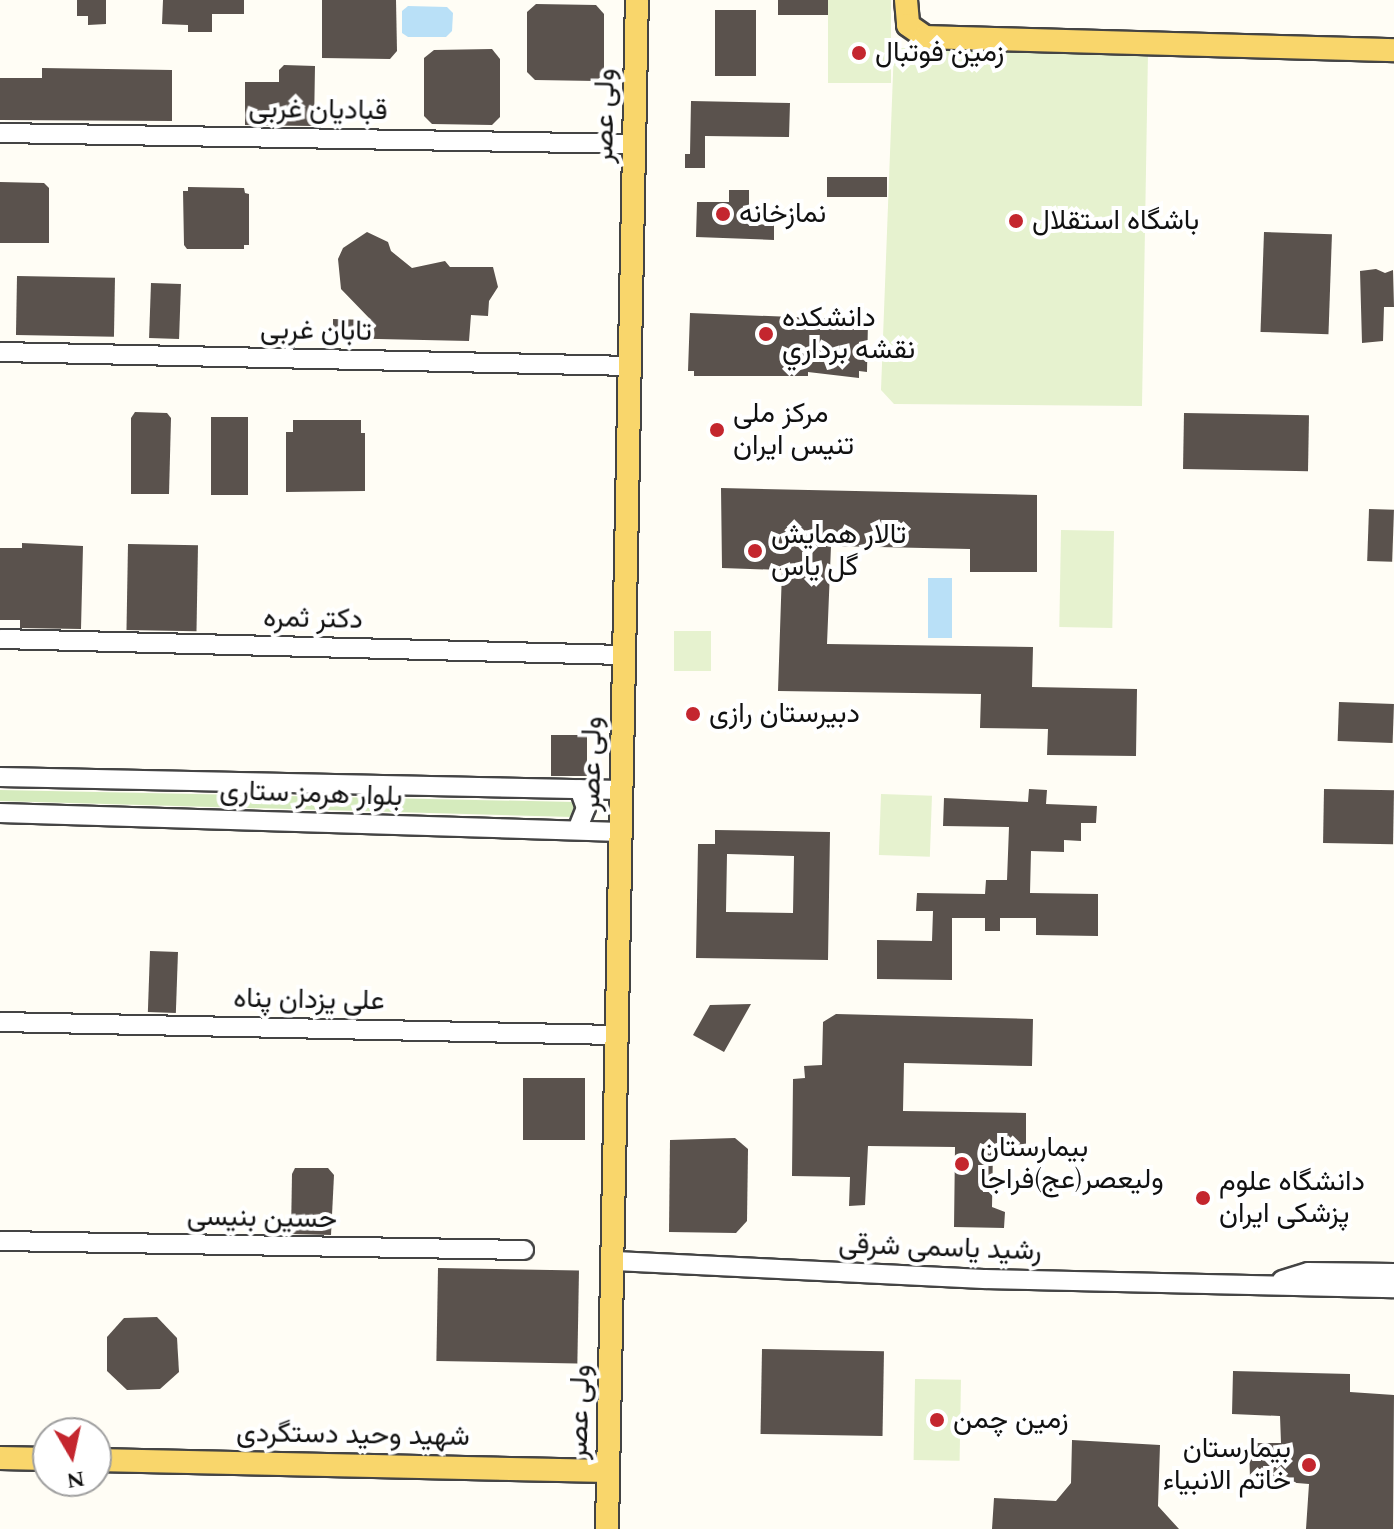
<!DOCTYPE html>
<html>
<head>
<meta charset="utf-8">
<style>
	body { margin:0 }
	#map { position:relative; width:1394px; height:1529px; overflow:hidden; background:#fffdf5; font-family:Spectral,Vazirmatn,serif }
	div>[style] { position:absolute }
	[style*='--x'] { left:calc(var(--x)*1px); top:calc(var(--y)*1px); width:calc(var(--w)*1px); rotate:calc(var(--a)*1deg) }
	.green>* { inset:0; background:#d5ebbd }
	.pitch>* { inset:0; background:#e6f2cf; transform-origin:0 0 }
	.water>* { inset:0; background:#b9e0f7; transform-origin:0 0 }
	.building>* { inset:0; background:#5a524d; transform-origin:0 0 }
	.roads { filter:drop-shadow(2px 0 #444) drop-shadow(-2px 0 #444) drop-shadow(0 2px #444) drop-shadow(0 -2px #444) }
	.minor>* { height:18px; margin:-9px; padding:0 9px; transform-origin:9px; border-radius:9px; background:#fff }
	.major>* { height:22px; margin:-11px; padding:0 11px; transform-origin:11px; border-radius:11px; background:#f9d66b }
	.dots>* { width:22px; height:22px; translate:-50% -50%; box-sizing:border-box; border:4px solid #fff; border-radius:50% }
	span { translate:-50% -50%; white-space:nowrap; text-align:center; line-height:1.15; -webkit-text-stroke:8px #fff; paint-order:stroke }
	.poi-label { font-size:28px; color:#111 }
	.left { translate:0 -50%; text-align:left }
	.right { translate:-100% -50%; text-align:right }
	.street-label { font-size:28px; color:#111 }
	.north { position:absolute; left:32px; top:1417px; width:80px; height:80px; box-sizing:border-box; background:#fff; border:2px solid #a0a0a0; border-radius:50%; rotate:171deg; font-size:22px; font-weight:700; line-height:32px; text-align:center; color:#111 }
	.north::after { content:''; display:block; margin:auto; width:28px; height:36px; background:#c4262e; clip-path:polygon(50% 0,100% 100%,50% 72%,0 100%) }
</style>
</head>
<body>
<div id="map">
	<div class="green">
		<div style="clip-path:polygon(0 790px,574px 802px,579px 812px,572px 817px,0 801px)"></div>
	</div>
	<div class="pitch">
		<div style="left:828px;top:0;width:63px;height:83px"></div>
		<div style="clip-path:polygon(894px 48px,1148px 52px,1142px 406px,894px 404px,881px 390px)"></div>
		<div style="left:1061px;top:530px;width:53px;height:97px;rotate:1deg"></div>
		<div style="left:674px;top:631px;width:37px;height:40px"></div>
		<div style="left:881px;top:794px;width:51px;height:61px;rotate:2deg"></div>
		<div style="left:915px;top:1379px;width:46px;height:81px;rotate:1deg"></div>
	</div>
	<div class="water">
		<div style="clip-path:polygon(408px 6px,447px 7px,453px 13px,452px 31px,446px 37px,408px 37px,402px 33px,402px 11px)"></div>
		<div style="left:928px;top:578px;width:24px;height:60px"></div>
	</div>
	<div class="building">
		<div style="clip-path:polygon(77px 0,106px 0,106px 24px,88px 25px,88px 16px,77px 16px)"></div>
		<div style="clip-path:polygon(163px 0,244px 0,244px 14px,212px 14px,212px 32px,188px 32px,188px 25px,162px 24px)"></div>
		<div style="clip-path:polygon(322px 0,396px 0,397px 51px,390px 59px,322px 58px)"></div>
		<div style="left:778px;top:0;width:50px;height:15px"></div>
		<div style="clip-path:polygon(536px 4px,596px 5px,604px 14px,604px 74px,596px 81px,535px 80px,527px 72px,527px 12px)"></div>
		<div style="left:715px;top:10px;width:41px;height:66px"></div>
		<div style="clip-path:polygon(492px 49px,500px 59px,500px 117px,492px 125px,432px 124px,424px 116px,424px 58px,434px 50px)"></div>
		<div style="clip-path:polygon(284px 65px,315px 66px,314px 126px,245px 125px,245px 82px,279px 82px,279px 70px)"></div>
		<div style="clip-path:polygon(42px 68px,172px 70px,172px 121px,0 120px,0 78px,42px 78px)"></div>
		<div style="clip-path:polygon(691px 101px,790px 103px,789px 137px,705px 136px,705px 168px,685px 168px,685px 154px,690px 154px)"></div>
		<div style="left:827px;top:177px;width:60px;height:20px"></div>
		<div style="clip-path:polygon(0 182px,44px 183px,49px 188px,49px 243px,0 243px)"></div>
		<div style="clip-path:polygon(188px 187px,244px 188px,245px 193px,249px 194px,249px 245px,244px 245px,244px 249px,187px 249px,184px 245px,183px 191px,188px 191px)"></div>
		<div style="clip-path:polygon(729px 190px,749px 190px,749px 224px,774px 225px,774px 240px,696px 237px,697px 202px,729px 202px)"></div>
		<div style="clip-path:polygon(367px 232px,388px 242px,391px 251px,412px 268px,445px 261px,450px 267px,493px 267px,498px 287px,489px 301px,488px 316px,471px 315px,469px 341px,333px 338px,333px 319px,371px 320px,341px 289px,338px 259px,343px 248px)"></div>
		<div style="left:1264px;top:232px;width:68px;height:100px;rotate:2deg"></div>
		<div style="clip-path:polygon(1376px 269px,1385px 273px,1393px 270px,1394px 307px,1384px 307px,1383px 341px,1362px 343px,1360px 271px)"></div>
		<div style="left:17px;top:276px;width:98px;height:59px;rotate:1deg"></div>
		<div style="left:151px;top:283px;width:30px;height:55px;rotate:2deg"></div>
		<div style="clip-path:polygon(690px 313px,868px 320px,867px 372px,859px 371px,859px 378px,808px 372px,808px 376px,694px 376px,694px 371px,688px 371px)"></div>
		<div style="clip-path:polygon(135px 412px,167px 413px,171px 418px,169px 494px,131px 494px,131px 418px)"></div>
		<div style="left:1184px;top:413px;width:125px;height:56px;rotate:1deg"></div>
		<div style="left:211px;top:417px;width:37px;height:78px"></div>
		<div style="clip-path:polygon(293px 420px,361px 420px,361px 433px,365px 433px,365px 491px,286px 492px,286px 432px,293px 432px)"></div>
		<div style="clip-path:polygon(721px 488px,1037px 495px,1037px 572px,970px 572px,970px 549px,831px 546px,827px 644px,1033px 647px,1032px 687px,1137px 689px,1136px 756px,1047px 755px,1048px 729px,980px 728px,981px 694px,778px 691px,782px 570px,722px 568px)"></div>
		<div style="left:1369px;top:509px;width:25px;height:52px;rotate:2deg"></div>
		<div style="clip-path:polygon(22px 543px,83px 546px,81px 629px,20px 628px,20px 620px,0 620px,0 548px,22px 548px)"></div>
		<div style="left:128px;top:544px;width:70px;height:86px;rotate:1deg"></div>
		<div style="left:1339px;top:702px;width:55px;height:39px;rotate:2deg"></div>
		<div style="left:551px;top:735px;width:36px;height:41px"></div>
		<div style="clip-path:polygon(1029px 789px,1047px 790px,1046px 804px,1097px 806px,1096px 823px,1081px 823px,1081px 841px,1064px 840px,1064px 852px,1031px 851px,1030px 893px,1098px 894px,1098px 936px,1036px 935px,1036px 918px,1000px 918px,1000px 931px,985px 931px,985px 918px,952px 918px,952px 980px,877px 979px,877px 940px,932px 941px,933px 911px,916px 911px,917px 893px,985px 894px,986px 880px,1007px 880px,1009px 827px,943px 826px,944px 798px,1028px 802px)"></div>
		<div style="left:1324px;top:789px;width:70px;height:54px;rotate:1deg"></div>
		<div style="clip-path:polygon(evenodd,715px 830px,830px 832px,828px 960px,696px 958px,698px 844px,715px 844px,715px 830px,727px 854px,794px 856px,793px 913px,726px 912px,727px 854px)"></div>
		<div style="left:150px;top:951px;width:28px;height:61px;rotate:2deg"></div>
		<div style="clip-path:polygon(751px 1004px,724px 1052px,693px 1035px,710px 1005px)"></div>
		<div style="clip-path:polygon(836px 1014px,1033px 1019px,1032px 1066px,904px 1063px,903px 1111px,1026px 1113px,1026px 1148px,993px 1148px,992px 1207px,1005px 1212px,1004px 1228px,954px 1227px,955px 1147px,868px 1146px,865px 1205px,849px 1206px,850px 1177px,792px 1176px,793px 1079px,805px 1078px,804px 1066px,822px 1065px,823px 1022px)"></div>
		<div style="left:585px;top:1078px;width:62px;height:62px;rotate:90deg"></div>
		<div style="clip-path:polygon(735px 1138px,748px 1149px,747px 1221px,736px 1233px,669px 1232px,670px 1140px)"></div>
		<div style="clip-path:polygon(295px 1168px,328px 1168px,334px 1175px,331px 1235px,291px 1234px,292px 1174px)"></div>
		<div style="left:438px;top:1268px;width:141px;height:93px;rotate:1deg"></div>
		<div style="clip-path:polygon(157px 1317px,177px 1338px,179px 1372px,160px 1389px,127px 1390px,107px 1371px,107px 1337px,124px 1318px)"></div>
		<div style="left:762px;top:1349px;width:122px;height:85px;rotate:1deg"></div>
		<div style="clip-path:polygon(1233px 1371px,1350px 1374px,1350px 1392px,1394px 1395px,1393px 1529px,1306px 1529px,1309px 1484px,1250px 1479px,1249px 1443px,1281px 1443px,1280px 1416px,1232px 1414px)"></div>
		<div style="clip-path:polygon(1072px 1440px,1160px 1445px,1158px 1506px,1179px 1529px,992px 1529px,994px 1498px,1056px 1501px,1071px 1483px)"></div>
	</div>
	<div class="roads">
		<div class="minor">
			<div style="--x:0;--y:133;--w:634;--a:0.99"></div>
			<div style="--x:0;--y:352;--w:630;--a:1.27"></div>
			<div style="--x:0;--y:639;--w:624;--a:1.47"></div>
			<div style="--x:0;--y:777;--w:622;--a:1.2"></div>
			<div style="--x:0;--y:813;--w:621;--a:1.75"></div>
			<div style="--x:577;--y:830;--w:24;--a:-68"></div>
			<div style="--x:586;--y:808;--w:20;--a:-110"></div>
			<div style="--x:0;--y:1022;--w:617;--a:1.21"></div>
			<div style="--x:0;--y:1241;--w:524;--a:0.98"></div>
			<div style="--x:614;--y:1261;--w:371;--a:2.8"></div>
			<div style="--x:985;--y:1279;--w:409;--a:1.3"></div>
			<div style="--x:1282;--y:1280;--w:27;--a:-17"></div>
			<div style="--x:1308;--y:1272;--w:86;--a:0.7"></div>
		</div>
		<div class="major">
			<div style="--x:906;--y:0;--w:25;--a:85"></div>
			<div style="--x:908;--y:25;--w:21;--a:35"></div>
			<div style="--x:925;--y:37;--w:469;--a:1.6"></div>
			<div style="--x:0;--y:1458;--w:48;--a:1.2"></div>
			<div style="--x:96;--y:1460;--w:512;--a:1.23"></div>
			<div style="--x:607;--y:1529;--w:1529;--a:-88.88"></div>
		</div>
	</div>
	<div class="dots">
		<div style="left:859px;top:53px;background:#c4262e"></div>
		<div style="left:723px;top:214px;background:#c4262e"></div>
		<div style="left:1016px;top:221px;background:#c4262e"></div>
		<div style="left:766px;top:334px;background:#c4262e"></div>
		<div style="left:717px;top:430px;background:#c4262e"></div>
		<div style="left:755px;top:551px;background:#c4262e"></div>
		<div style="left:693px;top:714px;background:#c4262e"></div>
		<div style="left:962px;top:1164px;background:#c4262e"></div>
		<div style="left:1203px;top:1198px;background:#c4262e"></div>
		<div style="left:937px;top:1420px;background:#c4262e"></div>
		<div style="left:1309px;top:1465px;background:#c4262e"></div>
	</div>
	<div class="poi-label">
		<span class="left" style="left:875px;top:53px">زمین فوتبال</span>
		<span class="left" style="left:739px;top:214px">نمازخانه</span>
		<span class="left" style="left:1032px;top:221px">باشگاه استقلال</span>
		<span class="left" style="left:782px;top:334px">دانشكده<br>نقشه برداري</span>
		<span class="left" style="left:733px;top:430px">مرکز ملی<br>تنیس ایران</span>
		<span class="left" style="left:771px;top:551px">تالار همایش<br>گل یاس</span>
		<span class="left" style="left:709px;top:714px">دبیرستان رازی</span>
		<span class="left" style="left:980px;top:1164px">بیمارستان<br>ولیعصر(عج)فراجا</span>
		<span class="left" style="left:1219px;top:1198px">دانشگاه علوم<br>پزشکی ایران</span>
		<span class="left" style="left:953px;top:1420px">زمین چمن</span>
		<span class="right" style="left:1291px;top:1465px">بیمارستان<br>خاتم الانبیاء</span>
	</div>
	<div class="street-label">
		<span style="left:318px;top:110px;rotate:1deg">قبادیان غربی</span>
		<span style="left:605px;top:116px;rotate:-89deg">ولی عصر</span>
		<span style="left:316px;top:331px;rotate:1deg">تابان غربی</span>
		<span style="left:313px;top:619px;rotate:1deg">دکتر ثمره</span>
		<span style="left:592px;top:764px;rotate:-89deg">ولی عصر</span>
		<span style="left:311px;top:794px;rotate:2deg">بلوار هرمز ستاری</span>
		<span style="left:309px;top:1000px;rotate:1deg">علی یزدان پناه</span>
		<span style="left:262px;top:1218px;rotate:1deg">حسین بنیسی</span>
		<span style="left:940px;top:1248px;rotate:2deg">رشید یاسمی شرقی</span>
		<span style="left:580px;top:1412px;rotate:-88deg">ولی عصر</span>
		<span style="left:353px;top:1435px;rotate:1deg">شهید وحید دستگردی</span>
	</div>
	<div class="north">N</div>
</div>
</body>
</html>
